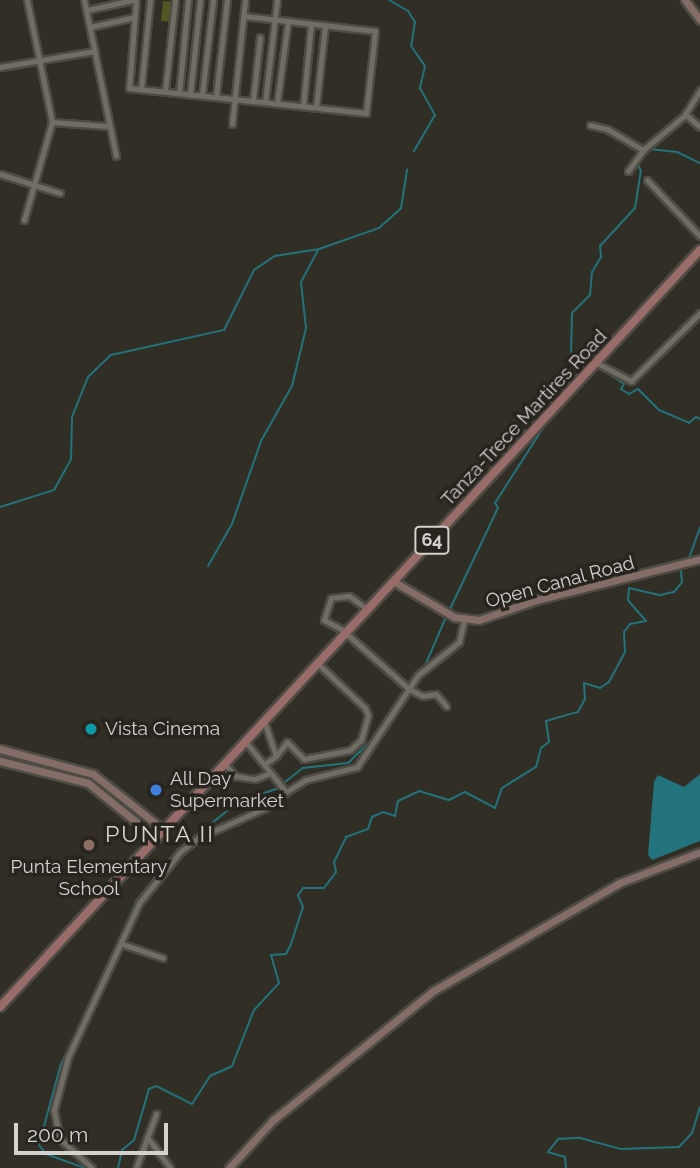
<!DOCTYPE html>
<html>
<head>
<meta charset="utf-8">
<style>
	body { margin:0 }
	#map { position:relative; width:700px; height:1168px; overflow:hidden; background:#312e26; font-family:Raleway,sans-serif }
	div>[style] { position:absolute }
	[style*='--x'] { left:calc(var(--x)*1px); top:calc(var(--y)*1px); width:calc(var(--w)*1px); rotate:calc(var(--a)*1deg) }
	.green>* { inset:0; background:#545722; transform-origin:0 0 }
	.water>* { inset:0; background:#22737b }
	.stream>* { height:2px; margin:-1px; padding:0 1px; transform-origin:1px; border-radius:1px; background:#22737b }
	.roads { filter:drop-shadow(2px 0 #4d4b44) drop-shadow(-2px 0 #4d4b44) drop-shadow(0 2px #4d4b44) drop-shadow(0 -2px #4d4b44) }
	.street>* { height:5px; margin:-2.5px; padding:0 2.5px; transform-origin:2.5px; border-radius:2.5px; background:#706e64 }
	.secondary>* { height:7px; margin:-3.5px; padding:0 3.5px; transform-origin:3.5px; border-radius:3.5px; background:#856d67 }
	.primary>* { height:8px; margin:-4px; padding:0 4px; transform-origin:4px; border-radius:4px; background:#9a6c69 }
	.dots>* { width:19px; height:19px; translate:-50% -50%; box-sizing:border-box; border:4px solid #27251d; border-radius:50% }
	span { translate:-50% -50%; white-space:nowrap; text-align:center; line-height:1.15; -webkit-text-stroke:7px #27251d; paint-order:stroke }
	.shield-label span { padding:2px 5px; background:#27251d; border:2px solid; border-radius:5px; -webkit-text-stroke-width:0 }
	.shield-label { font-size:18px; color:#d3d2cd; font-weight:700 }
	.street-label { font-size:19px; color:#d3d2cd }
	.poi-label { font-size:19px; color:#d3d2cd }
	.left { translate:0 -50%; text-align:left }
	.quarter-label { font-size:23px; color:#d8d5ca; letter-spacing:2px }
	.scale { position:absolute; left:14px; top:1123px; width:154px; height:32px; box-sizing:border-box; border:4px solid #d3d2cd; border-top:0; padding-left:9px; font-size:21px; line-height:24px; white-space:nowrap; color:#d3d2cd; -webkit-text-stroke:5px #27251d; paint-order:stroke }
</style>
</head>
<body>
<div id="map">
	<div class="green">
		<div style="left:163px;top:1px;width:10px;height:20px;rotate:6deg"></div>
	</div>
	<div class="water">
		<div style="clip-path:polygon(700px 774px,700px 841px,652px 860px,648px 855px,654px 782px,658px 775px,684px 787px)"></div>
	</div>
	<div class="stream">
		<div style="--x:389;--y:0;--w:22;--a:30"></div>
		<div style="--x:408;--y:11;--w:13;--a:58"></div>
		<div style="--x:415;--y:22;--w:24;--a:99"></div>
		<div style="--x:411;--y:46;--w:24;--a:55"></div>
		<div style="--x:425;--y:66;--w:23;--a:103"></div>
		<div style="--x:420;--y:88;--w:31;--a:61"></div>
		<div style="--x:435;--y:115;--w:42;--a:120.3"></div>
		<div style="--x:649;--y:149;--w:28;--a:6"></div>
		<div style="--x:677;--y:152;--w:25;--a:26"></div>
		<div style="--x:581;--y:373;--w:21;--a:-119"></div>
		<div style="--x:571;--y:355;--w:42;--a:-88.6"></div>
		<div style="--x:572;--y:313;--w:25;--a:-45"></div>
		<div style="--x:590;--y:295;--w:23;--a:-85"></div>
		<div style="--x:592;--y:272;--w:17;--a:-59"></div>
		<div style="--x:601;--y:257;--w:11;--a:-95"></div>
		<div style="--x:600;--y:246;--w:52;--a:-47.4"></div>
		<div style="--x:635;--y:208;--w:37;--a:-81"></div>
		<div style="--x:641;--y:171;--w:9;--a:-117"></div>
		<div style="--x:591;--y:376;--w:11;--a:-52"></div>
		<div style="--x:598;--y:367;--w:31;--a:33"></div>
		<div style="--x:624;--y:384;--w:6;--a:121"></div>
		<div style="--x:621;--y:389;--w:9;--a:32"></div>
		<div style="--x:629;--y:394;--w:10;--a:-29"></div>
		<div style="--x:638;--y:389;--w:30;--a:45"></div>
		<div style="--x:659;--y:410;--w:33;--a:23"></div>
		<div style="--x:689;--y:423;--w:9;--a:-41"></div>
		<div style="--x:696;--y:417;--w:4;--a:27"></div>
		<div style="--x:559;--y:409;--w:42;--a:-46.9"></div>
		<div style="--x:0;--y:507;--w:57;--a:-17.5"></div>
		<div style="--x:54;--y:490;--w:35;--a:-61"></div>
		<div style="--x:71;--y:459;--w:42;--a:-88.6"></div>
		<div style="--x:72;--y:417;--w:43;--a:-68.2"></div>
		<div style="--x:88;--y:377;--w:32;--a:-44"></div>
		<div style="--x:111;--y:355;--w:116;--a:-12.5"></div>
		<div style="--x:224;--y:330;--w:67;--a:-63.4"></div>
		<div style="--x:254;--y:270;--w:25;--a:-34"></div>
		<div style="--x:275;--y:256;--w:45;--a:-9"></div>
		<div style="--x:319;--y:249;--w:64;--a:-19.3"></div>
		<div style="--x:379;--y:228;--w:30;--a:-42"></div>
		<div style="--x:401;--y:208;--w:39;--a:-81"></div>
		<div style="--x:689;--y:558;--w:33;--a:-70"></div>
		<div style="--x:208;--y:566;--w:48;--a:-60.3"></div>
		<div style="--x:232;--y:524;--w:88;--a:-70.7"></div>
		<div style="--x:261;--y:441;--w:63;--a:-60.6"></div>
		<div style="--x:292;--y:386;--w:60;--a:-76.4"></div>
		<div style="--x:306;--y:328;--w:46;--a:-96.2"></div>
		<div style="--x:301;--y:282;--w:36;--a:-62"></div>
		<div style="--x:450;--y:609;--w:112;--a:-64.6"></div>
		<div style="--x:498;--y:508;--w:6;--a:-121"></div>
		<div style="--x:495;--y:503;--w:98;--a:-57.4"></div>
		<div style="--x:424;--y:668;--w:56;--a:-66.7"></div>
		<div style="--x:409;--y:683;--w:12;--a:-55"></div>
		<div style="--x:191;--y:840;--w:60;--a:-39"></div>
		<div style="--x:238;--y:802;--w:40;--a:-18.9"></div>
		<div style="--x:276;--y:789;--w:34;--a:-38"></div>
		<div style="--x:303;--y:768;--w:45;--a:-6.3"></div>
		<div style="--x:348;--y:763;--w:30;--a:-44"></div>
		<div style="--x:370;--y:742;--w:62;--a:-56.8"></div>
		<div style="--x:129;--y:918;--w:18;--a:-68"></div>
		<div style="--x:136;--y:901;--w:53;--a:-51.2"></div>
		<div style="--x:72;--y:1041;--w:29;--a:115"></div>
		<div style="--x:60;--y:1067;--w:81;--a:105.1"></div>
		<div style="--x:39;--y:1145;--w:11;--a:52"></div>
		<div style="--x:46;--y:1154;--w:41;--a:19.7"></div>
		<div style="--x:118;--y:1168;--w:18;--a:-77"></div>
		<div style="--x:122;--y:1150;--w:16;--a:-40"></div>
		<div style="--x:134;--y:1140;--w:53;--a:-73.6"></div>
		<div style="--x:149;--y:1089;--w:8;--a:-23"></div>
		<div style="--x:156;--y:1086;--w:40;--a:26.6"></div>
		<div style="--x:192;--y:1104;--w:33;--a:-57"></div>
		<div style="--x:210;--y:1076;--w:24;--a:-24"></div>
		<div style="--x:232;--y:1066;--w:60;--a:-68.6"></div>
		<div style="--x:254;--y:1010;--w:37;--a:-47"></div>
		<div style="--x:279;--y:983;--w:29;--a:-106"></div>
		<div style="--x:271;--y:955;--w:15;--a:-4"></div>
		<div style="--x:286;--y:954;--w:11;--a:-63"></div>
		<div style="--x:291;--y:944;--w:39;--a:-72"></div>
		<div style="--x:303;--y:907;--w:13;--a:-113"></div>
		<div style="--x:298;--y:895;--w:9;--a:-54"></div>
		<div style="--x:303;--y:888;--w:21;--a:0"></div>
		<div style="--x:324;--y:888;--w:20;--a:-53"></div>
		<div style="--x:336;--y:872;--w:10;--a:-101"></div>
		<div style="--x:334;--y:862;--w:28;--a:-64"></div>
		<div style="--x:346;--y:837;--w:23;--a:-20"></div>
		<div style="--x:368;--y:829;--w:13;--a:-72"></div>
		<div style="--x:372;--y:817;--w:12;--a:-24"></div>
		<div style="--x:383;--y:812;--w:13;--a:18"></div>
		<div style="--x:395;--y:816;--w:15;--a:-79"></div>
		<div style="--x:398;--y:801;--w:23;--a:-25"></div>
		<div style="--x:419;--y:791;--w:31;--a:17"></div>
		<div style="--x:449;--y:800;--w:18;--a:-27"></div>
		<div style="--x:465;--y:792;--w:34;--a:28"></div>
		<div style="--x:495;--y:808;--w:21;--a:-71"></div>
		<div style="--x:502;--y:788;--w:40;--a:-32"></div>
		<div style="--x:536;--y:767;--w:20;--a:-75"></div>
		<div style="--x:541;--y:748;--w:10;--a:-37"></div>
		<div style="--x:549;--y:742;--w:21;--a:-98"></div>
		<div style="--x:546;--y:721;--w:33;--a:-16"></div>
		<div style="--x:578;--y:712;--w:15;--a:-62"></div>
		<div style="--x:585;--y:699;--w:16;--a:-94"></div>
		<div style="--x:584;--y:683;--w:17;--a:17"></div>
		<div style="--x:600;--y:688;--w:11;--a:-34"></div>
		<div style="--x:609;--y:682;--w:34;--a:-62"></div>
		<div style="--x:625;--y:652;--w:20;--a:-93"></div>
		<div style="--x:624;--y:632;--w:10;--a:-53"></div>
		<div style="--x:630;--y:624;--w:16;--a:-11"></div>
		<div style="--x:646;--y:621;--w:28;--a:-131"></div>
		<div style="--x:628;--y:600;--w:12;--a:-85"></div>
		<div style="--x:629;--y:588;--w:32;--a:13"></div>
		<div style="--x:660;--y:595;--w:14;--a:-12"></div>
		<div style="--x:674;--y:592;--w:13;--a:-51"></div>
		<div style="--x:682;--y:582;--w:12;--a:-95"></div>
		<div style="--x:566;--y:1168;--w:11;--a:-95"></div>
		<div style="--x:565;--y:1157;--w:18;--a:-164"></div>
		<div style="--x:548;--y:1152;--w:16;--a:-52"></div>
		<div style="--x:558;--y:1139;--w:22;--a:-3"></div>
		<div style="--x:580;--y:1138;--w:42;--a:15"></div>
		<div style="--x:621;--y:1149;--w:58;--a:-2"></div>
		<div style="--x:679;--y:1147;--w:19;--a:-47"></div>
		<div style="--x:692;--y:1133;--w:27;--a:-73"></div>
	</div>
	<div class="roads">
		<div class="street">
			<div style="--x:27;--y:0;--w:125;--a:78.4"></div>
			<div style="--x:52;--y:122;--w:54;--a:4.2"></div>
			<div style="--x:84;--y:0;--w:159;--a:78.4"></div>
			<div style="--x:136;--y:0;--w:88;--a:94.5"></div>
			<div style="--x:129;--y:88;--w:238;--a:6"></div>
			<div style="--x:366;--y:113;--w:82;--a:-83.7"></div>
			<div style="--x:375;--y:31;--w:132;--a:-173.5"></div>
			<div style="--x:87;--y:10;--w:47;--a:-12.3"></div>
			<div style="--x:90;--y:27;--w:46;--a:-12.5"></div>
			<div style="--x:0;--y:67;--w:96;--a:-9.6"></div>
			<div style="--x:141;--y:89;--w:89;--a:-84.2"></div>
			<div style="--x:165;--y:91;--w:92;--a:-83.7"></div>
			<div style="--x:179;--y:93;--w:93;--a:-84.5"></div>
			<div style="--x:190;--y:95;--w:96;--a:-84"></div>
			<div style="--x:202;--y:95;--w:96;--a:-83.4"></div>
			<div style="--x:216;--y:96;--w:97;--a:-83.5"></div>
			<div style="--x:253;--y:100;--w:63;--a:-83.7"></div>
			<div style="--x:265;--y:102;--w:103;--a:-83.3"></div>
			<div style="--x:277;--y:103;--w:83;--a:-82.4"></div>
			<div style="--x:303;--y:106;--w:82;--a:-84.4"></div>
			<div style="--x:316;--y:107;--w:82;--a:-83.7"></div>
			<div style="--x:685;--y:114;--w:20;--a:41"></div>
			<div style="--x:232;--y:124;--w:125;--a:-84"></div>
			<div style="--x:590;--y:125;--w:17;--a:13"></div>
			<div style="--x:607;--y:129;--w:42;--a:30.3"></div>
			<div style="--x:628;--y:171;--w:26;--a:-54"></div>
			<div style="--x:643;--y:150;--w:53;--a:-39.7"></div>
			<div style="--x:684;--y:116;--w:31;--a:-58"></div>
			<div style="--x:0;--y:174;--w:63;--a:17.6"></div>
			<div style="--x:647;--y:180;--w:77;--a:46.6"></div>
			<div style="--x:24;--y:220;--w:102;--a:-74.1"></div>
			<div style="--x:595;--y:362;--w:41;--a:27.8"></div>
			<div style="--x:631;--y:381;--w:97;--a:-44.6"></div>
			<div style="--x:367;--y:609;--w:22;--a:-144"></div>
			<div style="--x:349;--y:596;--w:18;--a:174"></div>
			<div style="--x:331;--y:598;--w:23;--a:108"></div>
			<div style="--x:324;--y:620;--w:19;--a:28"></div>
			<div style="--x:341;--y:629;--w:91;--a:41.4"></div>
			<div style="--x:409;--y:689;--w:16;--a:27"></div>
			<div style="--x:423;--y:696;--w:13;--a:-9"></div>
			<div style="--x:436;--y:694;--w:16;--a:50"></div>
			<div style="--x:264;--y:721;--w:37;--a:71"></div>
			<div style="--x:276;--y:756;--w:12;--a:145"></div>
			<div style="--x:245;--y:741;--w:65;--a:51.2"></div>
			<div style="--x:286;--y:792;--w:22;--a:-32"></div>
			<div style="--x:305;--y:780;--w:54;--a:-14"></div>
			<div style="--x:357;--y:767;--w:110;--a:-56.5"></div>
			<div style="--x:418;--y:675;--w:53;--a:-38.8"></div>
			<div style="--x:459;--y:642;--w:23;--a:-77"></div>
			<div style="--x:276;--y:756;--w:18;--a:-52"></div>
			<div style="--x:287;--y:742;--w:24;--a:45"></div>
			<div style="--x:304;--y:759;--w:47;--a:-11.1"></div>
			<div style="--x:350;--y:750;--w:15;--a:-42"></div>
			<div style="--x:361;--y:740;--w:26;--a:-74"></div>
			<div style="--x:368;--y:715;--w:8;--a:-113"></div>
			<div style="--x:365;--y:708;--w:66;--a:-136.8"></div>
			<div style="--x:225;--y:764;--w:16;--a:50"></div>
			<div style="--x:235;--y:776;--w:20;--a:9"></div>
			<div style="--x:255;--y:779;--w:16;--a:-22"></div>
			<div style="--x:122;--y:944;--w:43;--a:18.9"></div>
			<div style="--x:147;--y:1137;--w:39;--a:53"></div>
			<div style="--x:92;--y:1168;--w:43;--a:-137.8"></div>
			<div style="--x:60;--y:1139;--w:30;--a:-102"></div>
			<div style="--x:54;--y:1110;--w:55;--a:-75.2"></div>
			<div style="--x:68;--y:1057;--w:170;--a:-65.2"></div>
			<div style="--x:139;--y:903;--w:65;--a:-51.2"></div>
			<div style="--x:180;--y:852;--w:23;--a:-38"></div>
			<div style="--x:198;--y:838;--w:73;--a:-24.1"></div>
			<div style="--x:265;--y:808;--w:26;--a:-37"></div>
			<div style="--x:136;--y:1168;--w:58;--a:-69.7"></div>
		</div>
		<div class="secondary">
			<div style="--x:685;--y:0;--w:25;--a:53"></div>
			<div style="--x:393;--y:581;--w:71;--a:30.5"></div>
			<div style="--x:454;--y:617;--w:25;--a:7"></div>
			<div style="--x:479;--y:620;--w:60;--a:-19.3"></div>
			<div style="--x:536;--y:600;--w:169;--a:-14"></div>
			<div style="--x:0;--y:749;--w:96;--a:15"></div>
			<div style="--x:93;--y:774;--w:90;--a:38.3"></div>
			<div style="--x:0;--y:761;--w:91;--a:14"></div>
			<div style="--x:88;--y:783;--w:87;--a:39"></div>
			<div style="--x:229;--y:1168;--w:65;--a:-47.5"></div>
			<div style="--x:273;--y:1120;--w:206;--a:-38.9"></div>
			<div style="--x:433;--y:991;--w:215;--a:-30.1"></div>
			<div style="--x:619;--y:883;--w:87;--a:-20.9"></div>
		</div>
		<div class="primary">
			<div style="--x:0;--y:1007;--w:1031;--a:-47.24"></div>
		</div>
	</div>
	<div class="dots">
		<div style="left:91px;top:729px;background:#0f9aa8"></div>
		<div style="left:156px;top:790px;background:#3f7fe0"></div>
		<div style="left:89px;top:845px;background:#8d6e63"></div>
	</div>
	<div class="shield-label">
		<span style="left:432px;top:540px">64</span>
	</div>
	<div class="street-label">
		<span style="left:524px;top:418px;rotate:-47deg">Tanza-Trece Martires Road</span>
		<span style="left:560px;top:582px;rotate:-15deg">Open Canal Road</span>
	</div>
	<div class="poi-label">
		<span class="left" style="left:105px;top:729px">Vista Cinema</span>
		<span class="left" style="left:170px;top:790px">All Day<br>Supermarket</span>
		<span style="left:89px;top:878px">Punta Elementary<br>School</span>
	</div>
	<div class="quarter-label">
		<span style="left:160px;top:834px">PUNTA II</span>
	</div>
	<div class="scale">200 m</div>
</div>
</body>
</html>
